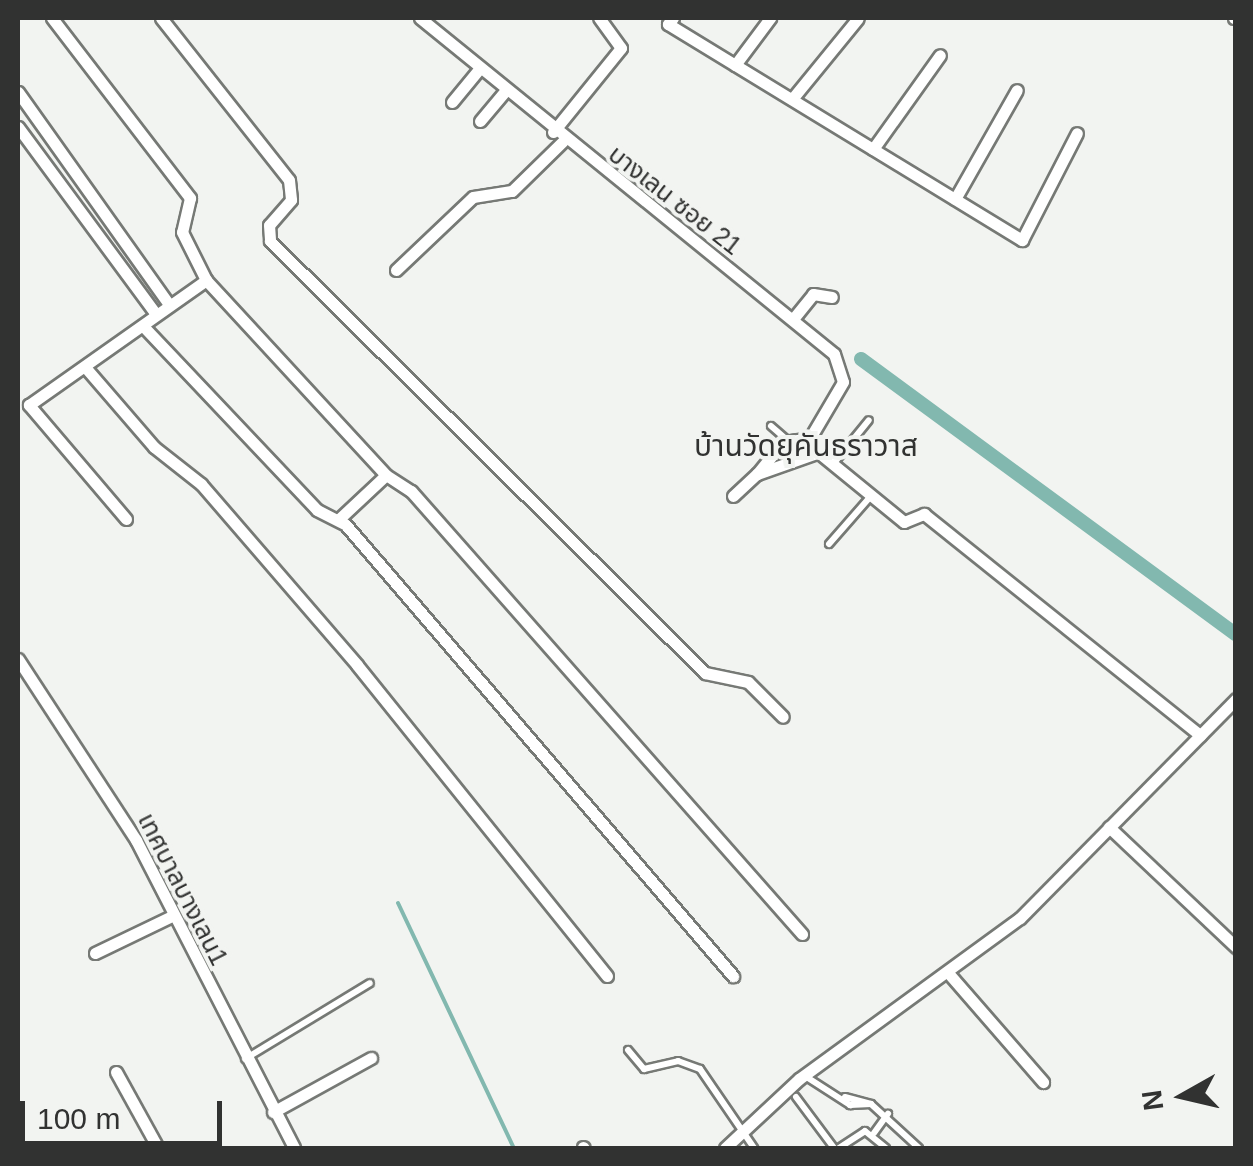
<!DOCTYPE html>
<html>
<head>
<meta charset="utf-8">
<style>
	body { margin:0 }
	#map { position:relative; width:1253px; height:1166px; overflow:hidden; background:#f2f4f1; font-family:Arial,"Noto Sans Thai",sans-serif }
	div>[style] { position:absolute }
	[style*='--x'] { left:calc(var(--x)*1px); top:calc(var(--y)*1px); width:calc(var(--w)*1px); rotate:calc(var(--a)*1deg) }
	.stream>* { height:4px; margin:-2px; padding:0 2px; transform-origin:2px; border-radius:2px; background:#82b8af }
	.canal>* { height:14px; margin:-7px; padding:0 7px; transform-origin:7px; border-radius:7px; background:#82b8af }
	.roads { filter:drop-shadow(2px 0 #767975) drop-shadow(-2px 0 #767975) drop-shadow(0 2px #767975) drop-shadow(0 -2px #767975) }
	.service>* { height:6px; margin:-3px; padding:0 3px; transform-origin:3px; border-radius:3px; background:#fff }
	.minor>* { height:11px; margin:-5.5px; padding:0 5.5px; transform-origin:5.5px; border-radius:5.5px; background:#fff }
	span { translate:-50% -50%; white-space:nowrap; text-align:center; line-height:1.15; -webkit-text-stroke:8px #f2f4f1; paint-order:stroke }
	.street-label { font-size:25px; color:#313231 }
	.quarter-label { font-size:30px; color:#313231 }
	.frame { position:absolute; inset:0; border:20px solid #313231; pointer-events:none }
	.north { position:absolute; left:1133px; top:1046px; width:100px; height:100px; -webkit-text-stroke:8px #f2f4f1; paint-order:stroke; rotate:262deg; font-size:28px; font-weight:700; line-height:40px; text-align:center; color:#313231 }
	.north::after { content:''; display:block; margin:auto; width:35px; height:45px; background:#313231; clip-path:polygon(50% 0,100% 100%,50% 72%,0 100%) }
	.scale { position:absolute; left:20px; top:1101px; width:202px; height:45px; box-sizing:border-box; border:5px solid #313231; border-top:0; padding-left:12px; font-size:30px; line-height:35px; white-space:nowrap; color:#313231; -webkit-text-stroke:8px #f2f4f1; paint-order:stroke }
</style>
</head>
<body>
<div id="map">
	<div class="stream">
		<div style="--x:398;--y:903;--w:271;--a:64.7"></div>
	</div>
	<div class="canal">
		<div style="--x:861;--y:359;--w:465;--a:36.3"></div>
	</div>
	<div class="roads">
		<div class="service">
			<div style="--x:771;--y:426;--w:21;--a:41"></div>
			<div style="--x:834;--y:463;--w:55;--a:-50.9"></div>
			<div style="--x:829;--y:544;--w:64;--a:-48.8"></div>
			<div style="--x:628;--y:1050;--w:25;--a:50"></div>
			<div style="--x:644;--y:1069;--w:35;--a:-13"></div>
			<div style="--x:678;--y:1061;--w:23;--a:20"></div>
			<div style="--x:700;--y:1069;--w:96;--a:55.6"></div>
			<div style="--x:245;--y:1059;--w:146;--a:-31.3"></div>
			<div style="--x:805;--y:1076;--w:54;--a:32.8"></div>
			<div style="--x:850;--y:1105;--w:21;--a:-3"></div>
			<div style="--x:871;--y:1104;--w:27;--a:-165"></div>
			<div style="--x:796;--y:1097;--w:64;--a:53.3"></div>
			<div style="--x:871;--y:1104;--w:65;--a:42.5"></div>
			<div style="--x:874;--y:1133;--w:24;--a:-54"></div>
			<div style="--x:839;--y:1148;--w:31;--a:-33"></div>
			<div style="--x:865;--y:1131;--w:27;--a:39"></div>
		</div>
		<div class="minor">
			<div style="--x:52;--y:18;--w:227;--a:52.5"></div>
			<div style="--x:190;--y:198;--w:35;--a:103"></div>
			<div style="--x:182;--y:232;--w:54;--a:63.4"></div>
			<div style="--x:161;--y:18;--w:206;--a:51.7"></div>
			<div style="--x:289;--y:180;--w:20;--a:84"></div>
			<div style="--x:291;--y:200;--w:33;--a:131"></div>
			<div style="--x:269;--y:225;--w:16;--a:86"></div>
			<div style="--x:270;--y:241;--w:613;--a:44.8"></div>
			<div style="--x:705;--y:673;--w:44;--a:11.8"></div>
			<div style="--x:748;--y:682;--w:49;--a:45"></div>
			<div style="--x:420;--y:18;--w:533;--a:39.06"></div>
			<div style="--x:834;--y:354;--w:29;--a:72"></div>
			<div style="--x:843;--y:382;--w:71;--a:120.5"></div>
			<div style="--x:807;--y:443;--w:125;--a:39.2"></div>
			<div style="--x:904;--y:522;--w:22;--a:-22"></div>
			<div style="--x:924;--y:514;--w:354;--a:38.7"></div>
			<div style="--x:673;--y:18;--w:8;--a:130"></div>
			<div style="--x:668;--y:24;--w:415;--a:31.4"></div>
			<div style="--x:1022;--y:240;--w:120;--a:-62.8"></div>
			<div style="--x:1234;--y:18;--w:2;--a:0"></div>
			<div style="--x:735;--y:65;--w:59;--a:-53.3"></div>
			<div style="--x:18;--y:92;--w:259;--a:54.6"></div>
			<div style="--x:792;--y:99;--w:104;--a:-50.8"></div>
			<div style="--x:452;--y:102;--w:44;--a:-50.5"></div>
			<div style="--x:480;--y:121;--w:40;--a:-50"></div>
			<div style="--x:18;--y:127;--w:232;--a:53.6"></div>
			<div style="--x:553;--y:132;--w:108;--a:-51"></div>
			<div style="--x:621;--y:48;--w:37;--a:-126"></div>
			<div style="--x:873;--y:149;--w:115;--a:-54.5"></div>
			<div style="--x:955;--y:199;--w:125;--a:-60.4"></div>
			<div style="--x:396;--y:270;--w:106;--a:-43.5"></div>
			<div style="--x:473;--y:197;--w:39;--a:-9"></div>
			<div style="--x:512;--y:191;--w:71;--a:-44.4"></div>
			<div style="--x:793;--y:319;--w:32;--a:-51"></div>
			<div style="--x:813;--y:294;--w:19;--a:9"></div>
			<div style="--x:143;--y:326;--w:253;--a:46.6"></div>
			<div style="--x:317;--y:510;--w:31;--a:27"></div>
			<div style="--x:345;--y:524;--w:596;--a:49.36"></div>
			<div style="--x:85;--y:367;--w:106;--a:49.2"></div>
			<div style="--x:154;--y:447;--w:60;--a:38.2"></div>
			<div style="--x:201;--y:484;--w:239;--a:49.2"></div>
			<div style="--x:357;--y:665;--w:399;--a:51.2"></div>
			<div style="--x:757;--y:474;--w:41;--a:-50.9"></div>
			<div style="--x:783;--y:442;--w:22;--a:-8"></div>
			<div style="--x:733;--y:496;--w:33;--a:-43"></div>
			<div style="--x:757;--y:474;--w:66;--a:-19.5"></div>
			<div style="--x:126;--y:519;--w:150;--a:-130.4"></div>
			<div style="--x:29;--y:405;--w:217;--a:-35.2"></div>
			<div style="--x:206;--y:280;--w:265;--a:47.3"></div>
			<div style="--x:339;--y:519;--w:64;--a:-43.1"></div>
			<div style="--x:386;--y:475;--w:30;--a:33"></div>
			<div style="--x:411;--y:491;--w:591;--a:48.57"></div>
			<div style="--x:18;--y:659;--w:216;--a:56.9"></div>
			<div style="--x:136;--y:840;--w:346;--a:62.8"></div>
			<div style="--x:1109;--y:827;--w:175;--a:43.4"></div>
			<div style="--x:95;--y:953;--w:85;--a:-25.7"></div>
			<div style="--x:950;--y:975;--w:142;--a:49"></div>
			<div style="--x:116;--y:1072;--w:87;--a:61.1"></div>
			<div style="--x:273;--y:1112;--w:112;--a:-28.9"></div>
			<div style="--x:583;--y:1147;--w:1;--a:45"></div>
			<div style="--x:725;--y:1148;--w:101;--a:-43"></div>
			<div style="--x:799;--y:1079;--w:273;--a:-36.1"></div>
			<div style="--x:1020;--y:918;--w:308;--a:-45.4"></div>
		</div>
	</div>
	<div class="street-label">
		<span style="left:675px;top:200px;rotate:38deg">บางเลน ซอย 21</span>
		<span style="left:183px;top:889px;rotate:63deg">เทศบาลบางเลน1</span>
	</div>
	<div class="quarter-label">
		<span style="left:806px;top:446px">บ้านวัดยุคันธราวาส</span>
	</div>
	<div class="frame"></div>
	<div class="north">N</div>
	<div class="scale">100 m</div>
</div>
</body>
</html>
